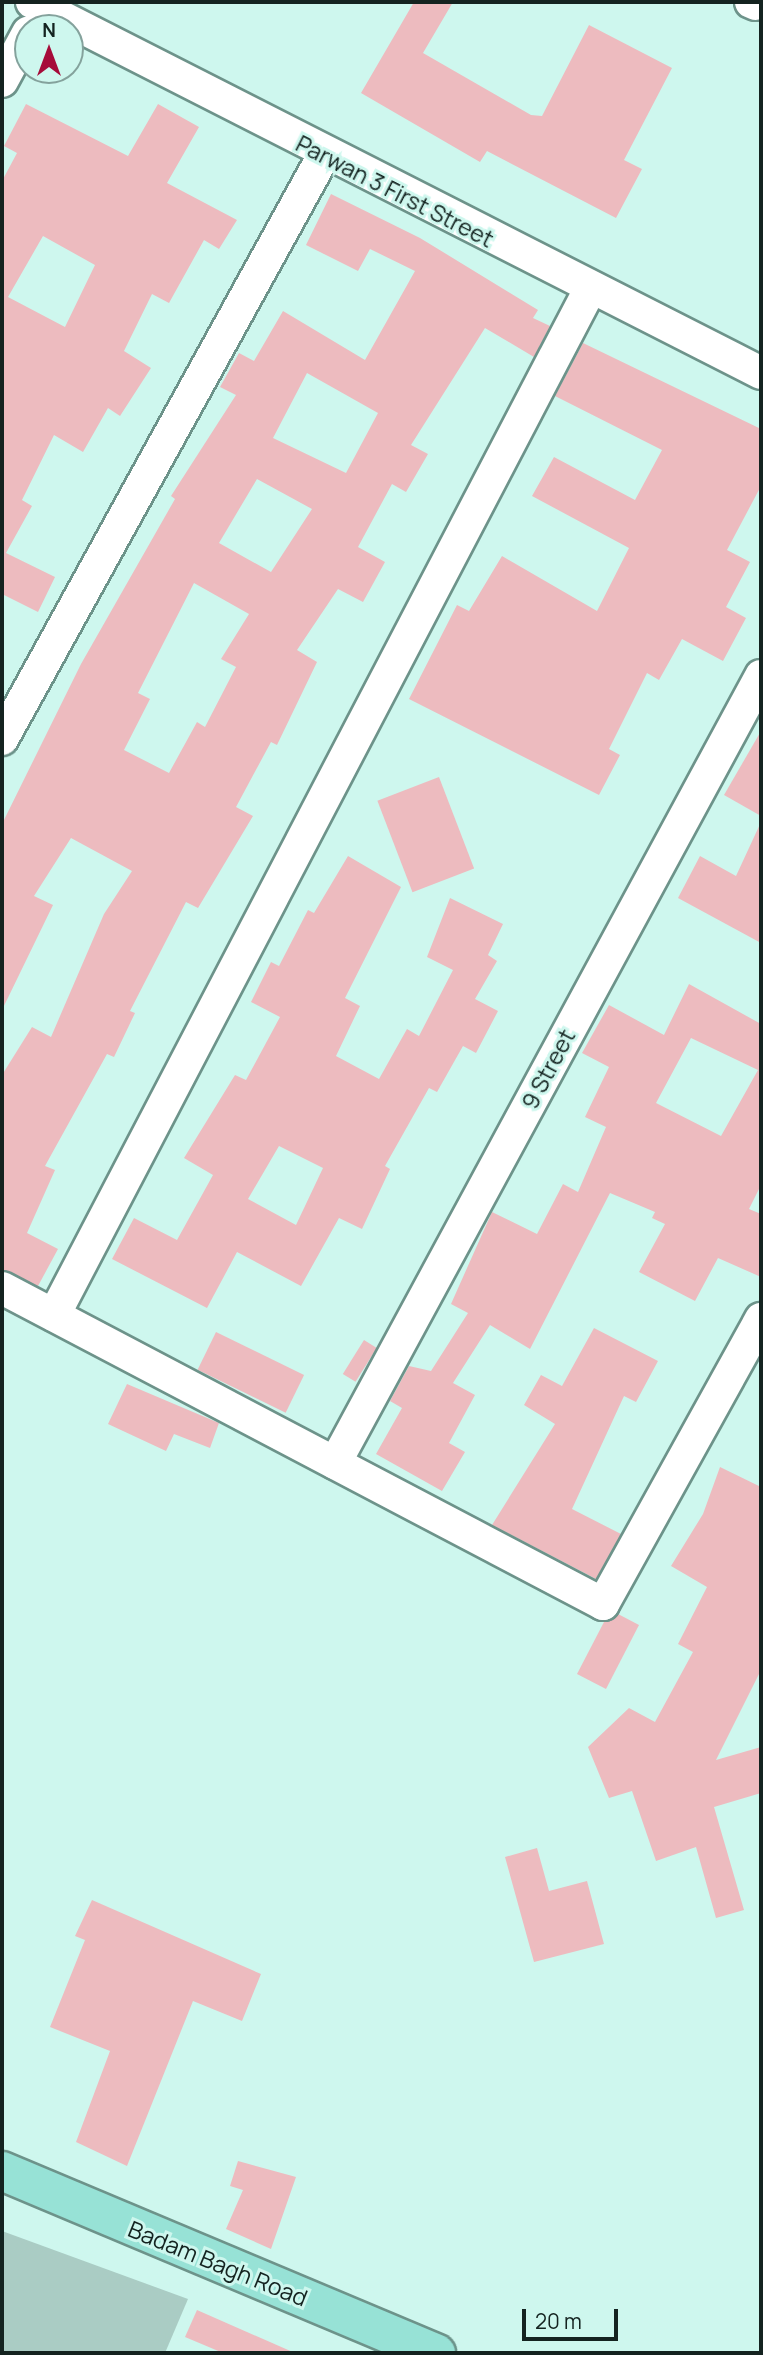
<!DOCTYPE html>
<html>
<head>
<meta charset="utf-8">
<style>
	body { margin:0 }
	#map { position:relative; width:763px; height:2355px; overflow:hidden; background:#cef7ee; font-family:Manrope,sans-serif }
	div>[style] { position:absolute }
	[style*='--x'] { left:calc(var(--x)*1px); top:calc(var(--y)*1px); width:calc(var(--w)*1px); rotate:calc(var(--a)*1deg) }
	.green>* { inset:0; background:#aaccc4 }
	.building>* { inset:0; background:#edbbbf; transform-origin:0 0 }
	.roads { filter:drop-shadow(2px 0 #6d938a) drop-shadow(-2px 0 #6d938a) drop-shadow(0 2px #6d938a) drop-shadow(0 -2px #6d938a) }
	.minor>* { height:32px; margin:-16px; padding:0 16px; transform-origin:16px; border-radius:16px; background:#fff }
	.major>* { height:38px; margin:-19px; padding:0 19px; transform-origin:19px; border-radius:19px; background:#97e2d6 }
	span { translate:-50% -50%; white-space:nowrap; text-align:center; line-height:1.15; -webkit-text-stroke:6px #cef7ee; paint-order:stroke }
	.street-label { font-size:23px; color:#142320 }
	.frame { position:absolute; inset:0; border:4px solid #142320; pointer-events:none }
	.north { position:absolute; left:14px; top:14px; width:70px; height:70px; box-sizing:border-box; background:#cef7ee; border:2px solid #84a29c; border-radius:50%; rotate:0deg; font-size:19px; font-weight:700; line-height:28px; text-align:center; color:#142320 }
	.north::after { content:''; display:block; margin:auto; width:24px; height:32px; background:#a60c3a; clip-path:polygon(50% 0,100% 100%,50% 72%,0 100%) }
	.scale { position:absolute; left:522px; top:2309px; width:96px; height:32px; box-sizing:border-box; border:4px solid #142320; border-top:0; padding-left:9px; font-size:21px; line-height:24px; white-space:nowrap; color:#142320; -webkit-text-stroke:5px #cef7ee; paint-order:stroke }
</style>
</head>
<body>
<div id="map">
	<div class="green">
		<div style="clip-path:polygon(2px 2231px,188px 2299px,165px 2353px,2px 2353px)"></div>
	</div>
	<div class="building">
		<div style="clip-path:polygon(414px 2px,453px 2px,423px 53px,531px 115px,542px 116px,589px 25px,672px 68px,624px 160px,642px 169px,616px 218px,487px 151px,480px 162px,361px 93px)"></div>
		<div style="clip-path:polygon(evenodd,26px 104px,128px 156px,158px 104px,199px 127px,167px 183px,237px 220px,219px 249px,204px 240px,169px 303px,152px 294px,124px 351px,151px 368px,120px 416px,108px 408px,83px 452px,54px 435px,22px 500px,32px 506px,6px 553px,55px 577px,38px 612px,2px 594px,2px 181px,17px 153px,4px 146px,26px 104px,43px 236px,95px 265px,65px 327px,8px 297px,43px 236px)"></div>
		<div style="clip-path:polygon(evenodd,331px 194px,420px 238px,538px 310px,533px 318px,550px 326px,534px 357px,485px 328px,411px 445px,428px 454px,406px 492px,392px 484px,358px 547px,385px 562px,363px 602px,338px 589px,297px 650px,317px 662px,277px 745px,271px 742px,236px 807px,253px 816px,198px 908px,186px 902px,130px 1011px,135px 1013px,114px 1057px,107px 1054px,45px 1166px,55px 1170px,27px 1233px,58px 1249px,38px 1286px,2px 1270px,2px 1075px,32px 1027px,51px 1037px,104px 914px,132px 871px,71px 838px,34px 896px,53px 905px,2px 1010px,2px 824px,81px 664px,175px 499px,171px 496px,236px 395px,220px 387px,239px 353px,254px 361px,283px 311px,365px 360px,415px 271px,370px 249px,358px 271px,306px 245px,331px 194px,307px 373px,378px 413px,346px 473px,273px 438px,307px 373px,331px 194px,257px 479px,312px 509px,271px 572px,219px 543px,257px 479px,331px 194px,194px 583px,249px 614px,221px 659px,236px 667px,205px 727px,197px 722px,169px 773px,124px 750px,150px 699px,138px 693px,194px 583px)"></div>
		<div style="clip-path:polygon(583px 343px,761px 429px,761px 486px,727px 550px,750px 562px,726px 607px,746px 618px,723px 661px,682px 639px,659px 680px,647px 673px,609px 749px,620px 755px,599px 795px,409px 699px,457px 605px,469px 611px,502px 556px,597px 611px,629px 548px,532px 496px,554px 457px,635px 500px,662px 450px,555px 396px)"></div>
		<div style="clip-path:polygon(761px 731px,761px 816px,724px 795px)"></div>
		<div style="left:439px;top:777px;width:98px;height:66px;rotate:69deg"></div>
		<div style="clip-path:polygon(761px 822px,761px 943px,678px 898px,700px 856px,736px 876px)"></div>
		<div style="clip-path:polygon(evenodd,348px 856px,401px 887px,345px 998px,360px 1006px,336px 1056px,379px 1079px,407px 1029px,419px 1036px,453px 970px,427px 957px,450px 898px,503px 924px,488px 955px,497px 961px,475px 999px,498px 1011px,476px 1053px,463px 1046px,437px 1092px,429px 1088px,385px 1166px,390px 1169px,362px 1229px,339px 1218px,301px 1286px,237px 1252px,207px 1308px,112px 1259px,134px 1218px,177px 1240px,213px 1175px,184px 1158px,235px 1075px,246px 1080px,280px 1017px,251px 1002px,271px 962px,279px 966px,308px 910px,314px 913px,348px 856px,279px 1146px,323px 1168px,296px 1225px,248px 1199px,279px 1146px)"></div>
		<div style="clip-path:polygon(evenodd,689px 984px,761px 1024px,761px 1185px,749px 1209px,761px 1214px,761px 1277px,718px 1258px,695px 1301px,639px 1272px,665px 1224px,652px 1218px,655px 1212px,610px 1193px,530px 1349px,490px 1325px,453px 1383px,475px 1395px,449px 1443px,465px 1452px,442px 1491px,376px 1454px,402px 1408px,390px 1401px,409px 1366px,431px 1371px,468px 1313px,451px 1304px,492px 1212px,537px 1234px,563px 1184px,578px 1192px,606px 1127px,585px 1117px,609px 1067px,582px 1053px,609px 1005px,664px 1035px,689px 984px,691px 1038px,758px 1070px,721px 1136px,656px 1103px,691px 1038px)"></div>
		<div style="clip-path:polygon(594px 1328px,658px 1361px,636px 1402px,624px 1396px,572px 1509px,621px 1534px,596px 1579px,492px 1525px,555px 1424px,524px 1405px,541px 1375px,562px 1386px)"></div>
		<div style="left:216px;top:1332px;width:98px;height:42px;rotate:26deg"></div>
		<div style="left:364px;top:1340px;width:15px;height:40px;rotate:32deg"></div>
		<div style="clip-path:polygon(127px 1384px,219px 1423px,210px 1448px,174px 1434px,166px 1451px,108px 1424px)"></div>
		<div style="clip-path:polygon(720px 1467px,761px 1487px,761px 1670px,716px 1760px,761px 1747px,761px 1793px,714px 1807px,744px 1910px,716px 1918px,696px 1847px,656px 1861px,632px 1791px,609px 1798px,588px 1747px,629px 1708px,655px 1722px,693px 1652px,678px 1644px,707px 1587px,671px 1566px,703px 1514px)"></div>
		<div style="clip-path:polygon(618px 1614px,639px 1625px,606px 1689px,577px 1674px,604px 1622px)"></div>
		<div style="clip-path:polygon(537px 1848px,549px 1891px,587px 1881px,604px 1944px,534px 1962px,505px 1857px)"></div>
		<div style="clip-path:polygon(92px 1900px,261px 1974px,242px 2021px,193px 2001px,127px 2166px,76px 2142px,110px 2051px,50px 2027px,85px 1940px,75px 1936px)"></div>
		<div style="clip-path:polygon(238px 2161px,296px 2177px,271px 2249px,226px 2229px,243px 2190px,230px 2186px)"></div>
		<div style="clip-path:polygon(197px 2310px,295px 2353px,223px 2353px,185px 2337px)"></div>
	</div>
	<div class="roads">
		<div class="minor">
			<div style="--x:32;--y:2;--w:818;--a:26.97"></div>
			<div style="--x:751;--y:2;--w:5;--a:22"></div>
			<div style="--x:2;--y:81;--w:55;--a:-61.6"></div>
			<div style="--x:2;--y:739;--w:667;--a:-61.13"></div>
			<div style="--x:2;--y:1288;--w:679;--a:27.73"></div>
			<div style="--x:603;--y:1604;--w:326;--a:-61"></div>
			<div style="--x:54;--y:1315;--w:1155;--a:-62.41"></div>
			<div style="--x:335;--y:1463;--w:895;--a:-61.57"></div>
		</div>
		<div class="major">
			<div style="--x:2;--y:2171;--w:471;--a:22.8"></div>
		</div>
	</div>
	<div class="street-label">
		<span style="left:395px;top:191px;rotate:27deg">Parwan 3 First Street</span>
		<span style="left:548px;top:1069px;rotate:-62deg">9 Street</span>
		<span style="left:218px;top:2263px;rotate:22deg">Badam Bagh Road</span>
	</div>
	<div class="frame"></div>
	<div class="north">N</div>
	<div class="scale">20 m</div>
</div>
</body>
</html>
